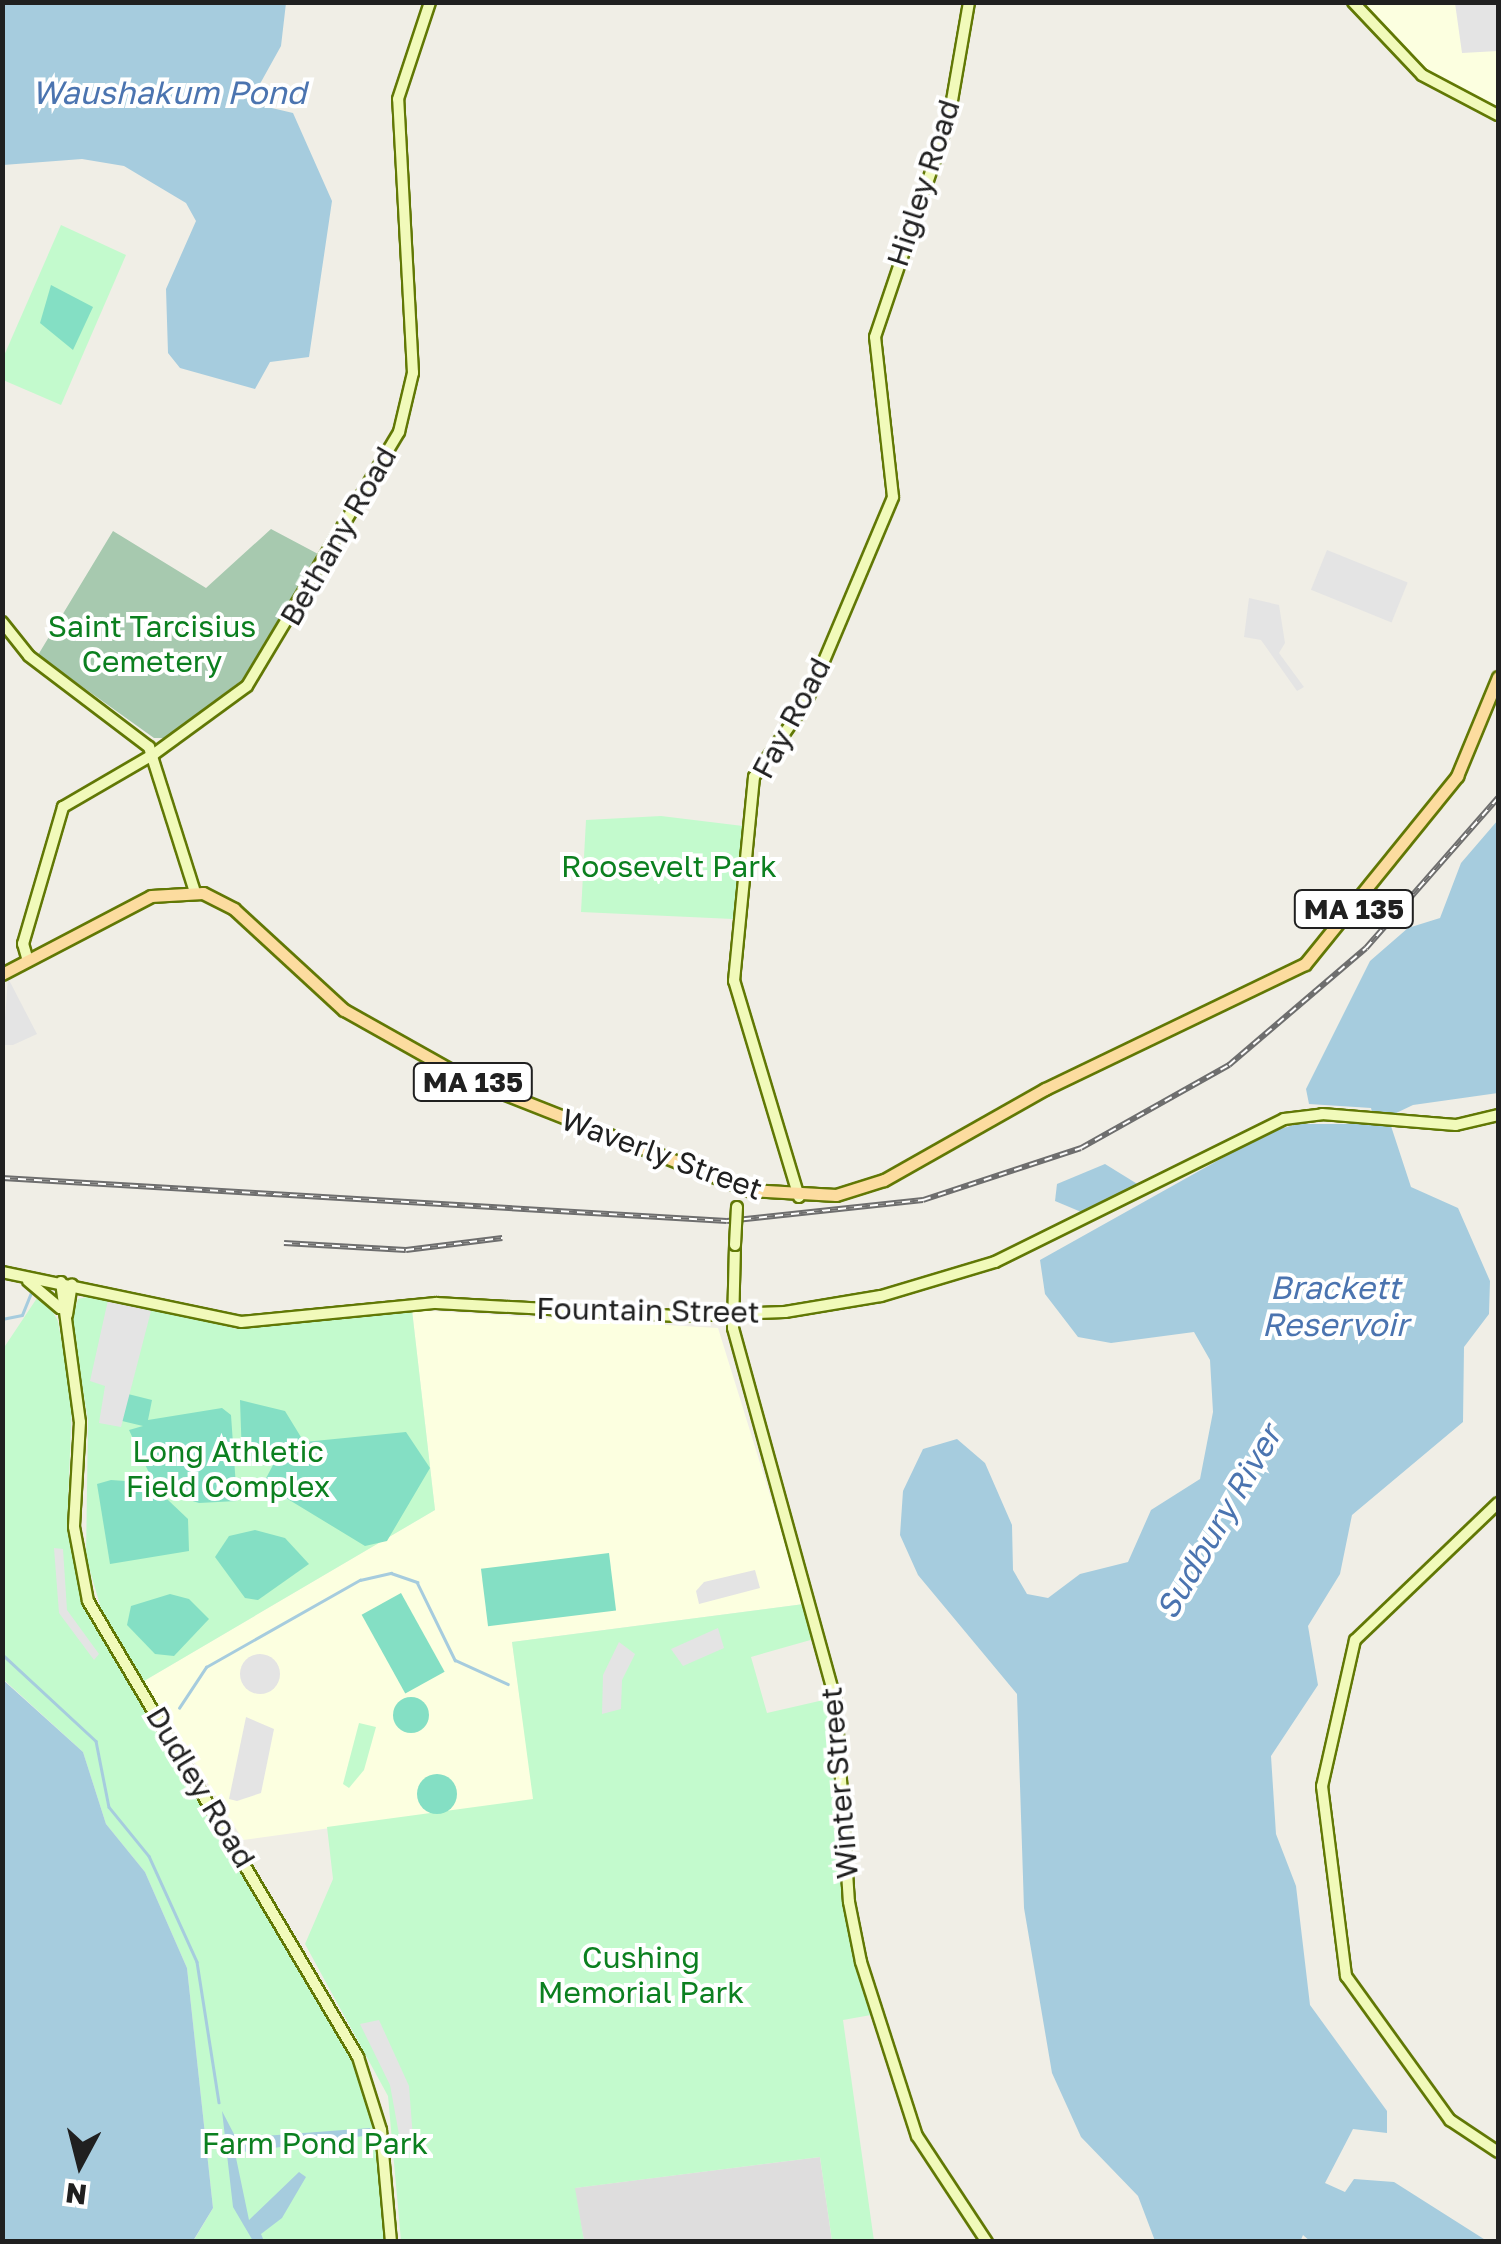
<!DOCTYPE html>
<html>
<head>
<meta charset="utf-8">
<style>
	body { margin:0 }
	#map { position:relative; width:1501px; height:2244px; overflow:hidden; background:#f0eee6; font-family:"Golos Text",sans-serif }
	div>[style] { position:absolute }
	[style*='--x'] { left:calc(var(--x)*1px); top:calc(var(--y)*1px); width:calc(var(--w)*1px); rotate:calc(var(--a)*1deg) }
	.residential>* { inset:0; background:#dedddd }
	.education>* { inset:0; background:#fcffe0 }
	.cemetery>* { inset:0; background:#a7c9af }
	.park>* { inset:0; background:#c3facd }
	.pitch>* { inset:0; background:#84dfc4; transform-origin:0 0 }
	.round { border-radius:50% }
	.parking>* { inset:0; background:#e4e4e4; transform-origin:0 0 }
	.water>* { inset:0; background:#a6ccde }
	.stream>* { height:2.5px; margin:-1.25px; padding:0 1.25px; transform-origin:1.25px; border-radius:1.25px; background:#a6ccde }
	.roads { filter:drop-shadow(2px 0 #617805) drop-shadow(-2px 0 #617805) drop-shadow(0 2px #617805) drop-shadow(0 -2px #617805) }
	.secondary>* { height:10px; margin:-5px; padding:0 5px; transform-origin:5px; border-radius:5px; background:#f1faba }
	.primary>* { height:11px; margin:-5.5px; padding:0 5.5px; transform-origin:5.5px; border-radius:5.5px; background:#fcdc9f }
	.rail>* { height:6px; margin-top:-3px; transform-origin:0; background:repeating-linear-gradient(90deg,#fff 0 8px,#6e6e6e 0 16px); box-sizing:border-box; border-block:2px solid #6e6e6e }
	.bridges { filter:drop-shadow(2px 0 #617805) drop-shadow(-2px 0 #617805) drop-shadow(0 2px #617805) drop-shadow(0 -2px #617805) }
	.secondary-bridge>* { height:10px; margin:-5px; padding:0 5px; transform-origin:5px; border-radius:5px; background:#f1faba }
	span { translate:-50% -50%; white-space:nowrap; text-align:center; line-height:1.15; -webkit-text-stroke:8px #fff; paint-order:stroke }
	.shield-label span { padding:2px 8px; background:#fff; border:2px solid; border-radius:8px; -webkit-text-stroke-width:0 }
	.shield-label { font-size:28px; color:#202020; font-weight:700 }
	.street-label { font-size:30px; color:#202020 }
	.park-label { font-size:30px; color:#0c8020 }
	.water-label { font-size:32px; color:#4b74b0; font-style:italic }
	.frame { position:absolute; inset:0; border:5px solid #202020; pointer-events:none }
	.north { position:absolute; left:30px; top:2114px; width:100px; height:100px; -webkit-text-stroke:8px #fff; paint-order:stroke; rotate:187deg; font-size:28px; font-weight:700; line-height:40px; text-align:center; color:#202020 }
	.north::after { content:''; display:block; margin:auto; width:35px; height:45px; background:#202020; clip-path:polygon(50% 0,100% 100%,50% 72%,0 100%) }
</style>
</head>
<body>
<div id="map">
	<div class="residential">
		<div style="clip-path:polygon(820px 2157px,832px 2241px,584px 2241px,574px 2188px)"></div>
	</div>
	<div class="education">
		<div style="clip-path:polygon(1363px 3px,1498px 3px,1498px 107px,1429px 72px)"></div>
		<div style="clip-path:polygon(412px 1310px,718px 1328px,804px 1604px,512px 1642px,534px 1800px,243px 1840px,144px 1681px,435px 1510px)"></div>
	</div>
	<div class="cemetery">
		<div style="clip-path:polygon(271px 529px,320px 555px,248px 675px,168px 738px,154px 738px,38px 655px,113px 531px,206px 588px)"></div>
	</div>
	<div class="park">
		<div style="clip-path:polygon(61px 225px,126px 255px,61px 405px,3px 380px,3px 358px)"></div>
		<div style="clip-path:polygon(661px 816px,743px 826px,733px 919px,581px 912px,586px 820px)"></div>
		<div style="clip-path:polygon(41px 1292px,58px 1321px,72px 1401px,67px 1530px,89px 1617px,354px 2060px,376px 2130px,386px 2241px,194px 2240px,213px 2208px,187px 1968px,145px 1872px,106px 1824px,83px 1752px,3px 1679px,3px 1349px)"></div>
		<div style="clip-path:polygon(96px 1295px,237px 1329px,412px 1310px,435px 1510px,144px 1681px,104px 1619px,86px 1557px,88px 1421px,72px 1320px,78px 1299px)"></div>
		<div style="clip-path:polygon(804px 1604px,814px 1639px,751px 1657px,767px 1713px,828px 1699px,830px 1706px,843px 1901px,871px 2015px,843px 2020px,874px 2241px,832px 2241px,820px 2157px,575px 2188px,584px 2241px,401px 2241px,388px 2096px,305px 1944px,333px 1879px,327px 1827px,533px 1799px,512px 1642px)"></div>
		<div style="clip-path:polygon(359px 1723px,376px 1727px,364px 1770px,349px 1788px,343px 1784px)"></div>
	</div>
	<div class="pitch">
		<div style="clip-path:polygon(51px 285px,93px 307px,73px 350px,40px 323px)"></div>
		<div style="clip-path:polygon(128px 1394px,152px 1400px,148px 1420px,222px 1408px,231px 1415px,237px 1501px,199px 1503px,157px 1490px,129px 1430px,143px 1426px,122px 1421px)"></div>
		<div style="clip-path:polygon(240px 1400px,285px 1411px,304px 1442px,406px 1432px,430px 1468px,387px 1541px,365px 1546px,263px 1484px,273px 1465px,242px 1459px)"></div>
		<div style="clip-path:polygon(111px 1480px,139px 1482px,168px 1500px,188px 1519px,189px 1551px,110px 1564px,97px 1484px)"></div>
		<div style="clip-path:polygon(255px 1530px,285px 1538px,309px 1564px,258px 1600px,245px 1598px,215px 1557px,229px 1536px)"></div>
		<div style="left:609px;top:1553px;width:58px;height:129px;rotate:83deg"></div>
		<div style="left:401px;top:1593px;width:90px;height:45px;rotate:61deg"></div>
		<div style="clip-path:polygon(170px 1594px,189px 1599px,209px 1619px,174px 1656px,155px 1654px,127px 1625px,131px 1606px)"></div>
		<div class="round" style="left:393px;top:1697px;width:36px;height:36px"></div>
		<div class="round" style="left:417px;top:1774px;width:40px;height:40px"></div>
	</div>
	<div class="parking">
		<div style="clip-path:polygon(1455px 3px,1498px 3px,1498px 51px,1462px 53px)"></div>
		<div style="left:1327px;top:550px;width:87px;height:43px;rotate:22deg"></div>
		<div style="clip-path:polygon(1249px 598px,1279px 605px,1285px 643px,1279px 653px,1304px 687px,1297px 691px,1261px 640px,1244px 637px)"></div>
		<div style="clip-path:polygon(8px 978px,37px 1034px,13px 1045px,3px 1045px)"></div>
		<div style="clip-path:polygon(108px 1300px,151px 1311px,121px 1427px,99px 1423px,105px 1386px,90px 1381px)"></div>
		<div style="clip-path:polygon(54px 1548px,63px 1549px,67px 1610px,99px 1654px,94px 1660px,59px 1613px)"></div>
		<div style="clip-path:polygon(755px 1570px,760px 1588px,699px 1604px,696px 1591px,704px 1582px)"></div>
		<div style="clip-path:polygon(718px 1628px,724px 1648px,683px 1666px,671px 1649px)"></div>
		<div style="clip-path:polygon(619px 1642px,635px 1654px,622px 1680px,621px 1709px,602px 1714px,603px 1675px)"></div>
		<div class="round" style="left:240px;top:1654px;width:40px;height:40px"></div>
		<div style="clip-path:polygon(246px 1717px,274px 1729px,261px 1793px,237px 1801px,229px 1799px)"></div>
		<div style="clip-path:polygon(379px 2020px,409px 2086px,414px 2152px,402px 2151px,390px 2085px,360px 2024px)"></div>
	</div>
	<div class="water">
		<div style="clip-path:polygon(3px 2px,286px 3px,281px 46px,256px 91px,259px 105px,293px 113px,332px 201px,309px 357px,270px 362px,255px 389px,180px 368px,168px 353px,166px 289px,196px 221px,186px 203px,124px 166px,82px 159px,3px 165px)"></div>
		<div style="clip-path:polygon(1498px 820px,1498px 1093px,1413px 1105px,1392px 1115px,1391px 1126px,1411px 1187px,1458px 1208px,1490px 1281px,1489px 1314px,1464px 1347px,1463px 1422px,1352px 1515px,1340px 1574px,1308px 1626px,1318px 1685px,1271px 1756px,1276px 1834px,1296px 1886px,1310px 2005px,1387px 2111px,1387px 2133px,1353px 2129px,1325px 2183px,1345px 2192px,1354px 2179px,1394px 2182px,1487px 2241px,1311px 2242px,1303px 2235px,1300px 2242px,1155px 2241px,1138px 2196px,1081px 2137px,1052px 2073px,1024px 1908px,1017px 1694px,918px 1575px,900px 1535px,903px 1491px,923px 1449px,957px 1439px,985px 1463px,1012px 1525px,1013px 1570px,1027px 1594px,1048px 1598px,1080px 1574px,1128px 1562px,1151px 1510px,1200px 1479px,1213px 1412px,1210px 1360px,1194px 1332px,1111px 1343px,1078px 1337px,1045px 1294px,1040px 1260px,1267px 1133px,1297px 1124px,1375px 1124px,1371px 1108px,1309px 1104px,1306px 1089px,1370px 961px,1408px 928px,1440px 918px,1461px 863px)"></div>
		<div style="clip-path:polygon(1105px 1164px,1139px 1185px,1086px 1214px,1055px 1201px,1057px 1184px)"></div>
		<div style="clip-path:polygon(2px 1679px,83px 1752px,106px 1824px,145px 1872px,187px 1968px,213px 2208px,193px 2241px,3px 2241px)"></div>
		<div style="clip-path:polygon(222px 2111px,236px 2138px,370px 2128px,371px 2135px,235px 2153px,249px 2220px,299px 2172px,306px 2177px,282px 2218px,261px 2234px,264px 2241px,253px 2241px,233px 2207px)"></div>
	</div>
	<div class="stream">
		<div style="--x:2;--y:1319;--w:20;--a:-11"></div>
		<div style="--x:22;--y:1315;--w:24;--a:-68"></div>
		<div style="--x:2;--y:1654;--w:128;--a:42.8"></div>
		<div style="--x:96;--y:1741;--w:67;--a:78.9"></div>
		<div style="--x:109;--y:1807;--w:63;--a:50.8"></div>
		<div style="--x:149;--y:1856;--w:116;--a:65.6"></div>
		<div style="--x:197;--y:1962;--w:142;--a:81.1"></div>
		<div style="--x:179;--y:1708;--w:49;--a:-56.6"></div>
		<div style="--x:206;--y:1667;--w:177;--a:-29.5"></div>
		<div style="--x:360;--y:1580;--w:32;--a:-13"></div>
		<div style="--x:391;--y:1573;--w:28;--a:19"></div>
		<div style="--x:417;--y:1582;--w:87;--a:64"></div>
		<div style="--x:455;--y:1660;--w:58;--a:24.4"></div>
	</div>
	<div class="roads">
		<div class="secondary">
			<div style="--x:1353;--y:2;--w:100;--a:46.6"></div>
			<div style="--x:1422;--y:75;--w:86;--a:27.8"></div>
			<div style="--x:2;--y:622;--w:43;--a:51.5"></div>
			<div style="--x:29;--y:656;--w:151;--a:37.2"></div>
			<div style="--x:149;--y:747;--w:152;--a:72.4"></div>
			<div style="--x:28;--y:961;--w:18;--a:-106"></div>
			<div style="--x:23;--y:944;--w:143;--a:-73.7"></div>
			<div style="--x:63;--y:807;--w:105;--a:-30.2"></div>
			<div style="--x:154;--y:754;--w:115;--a:-36.2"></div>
			<div style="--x:247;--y:686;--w:296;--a:-59.1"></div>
			<div style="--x:399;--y:432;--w:61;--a:-76.7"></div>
			<div style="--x:413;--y:373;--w:274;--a:-93.1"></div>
			<div style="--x:398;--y:99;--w:102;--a:-71.7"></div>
			<div style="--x:799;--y:1197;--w:226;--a:-106.7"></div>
			<div style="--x:734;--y:981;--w:205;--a:-84.4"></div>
			<div style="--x:754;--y:777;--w:93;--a:-55.1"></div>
			<div style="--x:807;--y:701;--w:221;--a:-67.1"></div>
			<div style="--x:893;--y:497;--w:161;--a:-96.4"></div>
			<div style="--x:875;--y:337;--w:231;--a:-71.3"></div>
			<div style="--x:949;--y:118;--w:118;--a:-80.2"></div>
			<div style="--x:735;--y:1245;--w:83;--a:91.4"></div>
			<div style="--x:733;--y:1328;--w:388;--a:74.6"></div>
			<div style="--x:836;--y:1702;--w:200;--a:86.3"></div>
			<div style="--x:849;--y:1902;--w:61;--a:78.7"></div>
			<div style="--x:861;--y:1962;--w:183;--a:72.2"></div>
			<div style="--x:917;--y:2136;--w:127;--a:56.6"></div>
			<div style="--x:2;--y:1272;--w:244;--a:11.8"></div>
			<div style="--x:241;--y:1322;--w:196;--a:-5.6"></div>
			<div style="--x:436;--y:1303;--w:237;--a:3.1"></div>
			<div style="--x:673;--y:1316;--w:112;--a:-2"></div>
			<div style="--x:785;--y:1312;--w:97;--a:-9.5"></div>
			<div style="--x:881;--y:1296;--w:119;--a:-16.6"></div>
			<div style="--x:995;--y:1262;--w:322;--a:-26.3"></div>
			<div style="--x:1284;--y:1119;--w:38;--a:-7"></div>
			<div style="--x:1322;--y:1114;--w:134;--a:4.7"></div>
			<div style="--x:1456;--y:1125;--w:43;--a:-13.4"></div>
			<div style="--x:28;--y:1281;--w:42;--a:40.2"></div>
			<div style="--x:61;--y:1282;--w:141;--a:82.3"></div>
			<div style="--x:80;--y:1422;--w:105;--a:93.3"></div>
			<div style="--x:74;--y:1527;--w:75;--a:79.3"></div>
			<div style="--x:88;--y:1601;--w:530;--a:59.37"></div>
			<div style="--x:358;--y:2057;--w:77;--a:72.5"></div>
			<div style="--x:381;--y:2130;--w:112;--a:84.9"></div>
			<div style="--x:67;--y:1315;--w:31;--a:-81"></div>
			<div style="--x:1498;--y:1503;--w:198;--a:136.2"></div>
			<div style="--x:1355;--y:1640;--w:150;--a:102.7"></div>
			<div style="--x:1322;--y:1786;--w:192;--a:82.8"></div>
			<div style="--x:1346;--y:1976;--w:178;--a:54.2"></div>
			<div style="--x:1450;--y:2120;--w:58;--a:33.7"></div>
		</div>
		<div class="primary">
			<div style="--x:2;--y:974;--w:168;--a:-27.6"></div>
			<div style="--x:151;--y:896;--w:52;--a:-3.3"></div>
			<div style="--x:203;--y:893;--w:35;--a:27"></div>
			<div style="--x:234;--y:909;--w:149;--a:42.6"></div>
			<div style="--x:344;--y:1010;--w:141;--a:29.3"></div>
			<div style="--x:467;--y:1079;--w:303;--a:21.5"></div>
			<div style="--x:749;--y:1190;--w:87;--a:3.3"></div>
			<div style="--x:836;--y:1195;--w:50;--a:-17.4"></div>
			<div style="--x:884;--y:1180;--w:185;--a:-29.5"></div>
			<div style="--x:1045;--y:1089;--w:288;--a:-25.7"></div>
			<div style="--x:1305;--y:964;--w:242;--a:-51"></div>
			<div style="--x:1457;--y:776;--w:107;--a:-67.5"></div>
		</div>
	</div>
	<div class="rail">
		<div style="--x:2;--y:1178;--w:726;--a:3.39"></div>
		<div style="--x:727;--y:1221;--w:197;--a:-6.1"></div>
		<div style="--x:923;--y:1200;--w:166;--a:-18.2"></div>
		<div style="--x:1081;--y:1148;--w:170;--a:-29.3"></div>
		<div style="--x:1229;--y:1065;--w:180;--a:-40.5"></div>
		<div style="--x:1366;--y:948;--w:200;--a:-48.7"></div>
		<div style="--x:284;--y:1243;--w:122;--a:3.3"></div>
		<div style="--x:406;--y:1250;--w:97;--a:-7.1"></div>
	</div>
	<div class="bridges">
		<div class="secondary-bridge">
			<div style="--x:735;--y:1245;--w:38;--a:-87"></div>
		</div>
	</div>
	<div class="shield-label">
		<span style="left:1354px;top:909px">MA 135</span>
		<span style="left:473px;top:1082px">MA 135</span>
	</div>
	<div class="street-label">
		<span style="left:923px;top:183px;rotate:-72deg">Higley Road</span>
		<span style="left:338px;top:536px;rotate:-60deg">Bethany Road</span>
		<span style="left:791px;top:718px;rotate:-62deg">Fay Road</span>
		<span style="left:662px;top:1154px;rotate:20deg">Waverly Street</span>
		<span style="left:648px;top:1310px;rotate:1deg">Fountain Street</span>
		<span style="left:839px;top:1783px;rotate:-95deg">Winter Street</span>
		<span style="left:201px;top:1787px;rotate:59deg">Dudley Road</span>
	</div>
	<div class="park-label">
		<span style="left:152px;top:643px">Saint Tarcisius<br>Cemetery</span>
		<span style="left:669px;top:866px">Roosevelt Park</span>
		<span style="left:228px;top:1468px">Long Athletic<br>Field Complex</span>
		<span style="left:641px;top:1974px">Cushing<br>Memorial Park</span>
		<span style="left:315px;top:2143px">Farm Pond Park</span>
	</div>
	<div class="water-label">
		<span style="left:169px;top:92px">Waushakum Pond</span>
		<span style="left:1335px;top:1306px">Brackett<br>Reservoir</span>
		<span style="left:1218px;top:1522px;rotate:-60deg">Sudbury River</span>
	</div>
	<div class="frame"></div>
	<div class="north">N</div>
</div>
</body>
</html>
